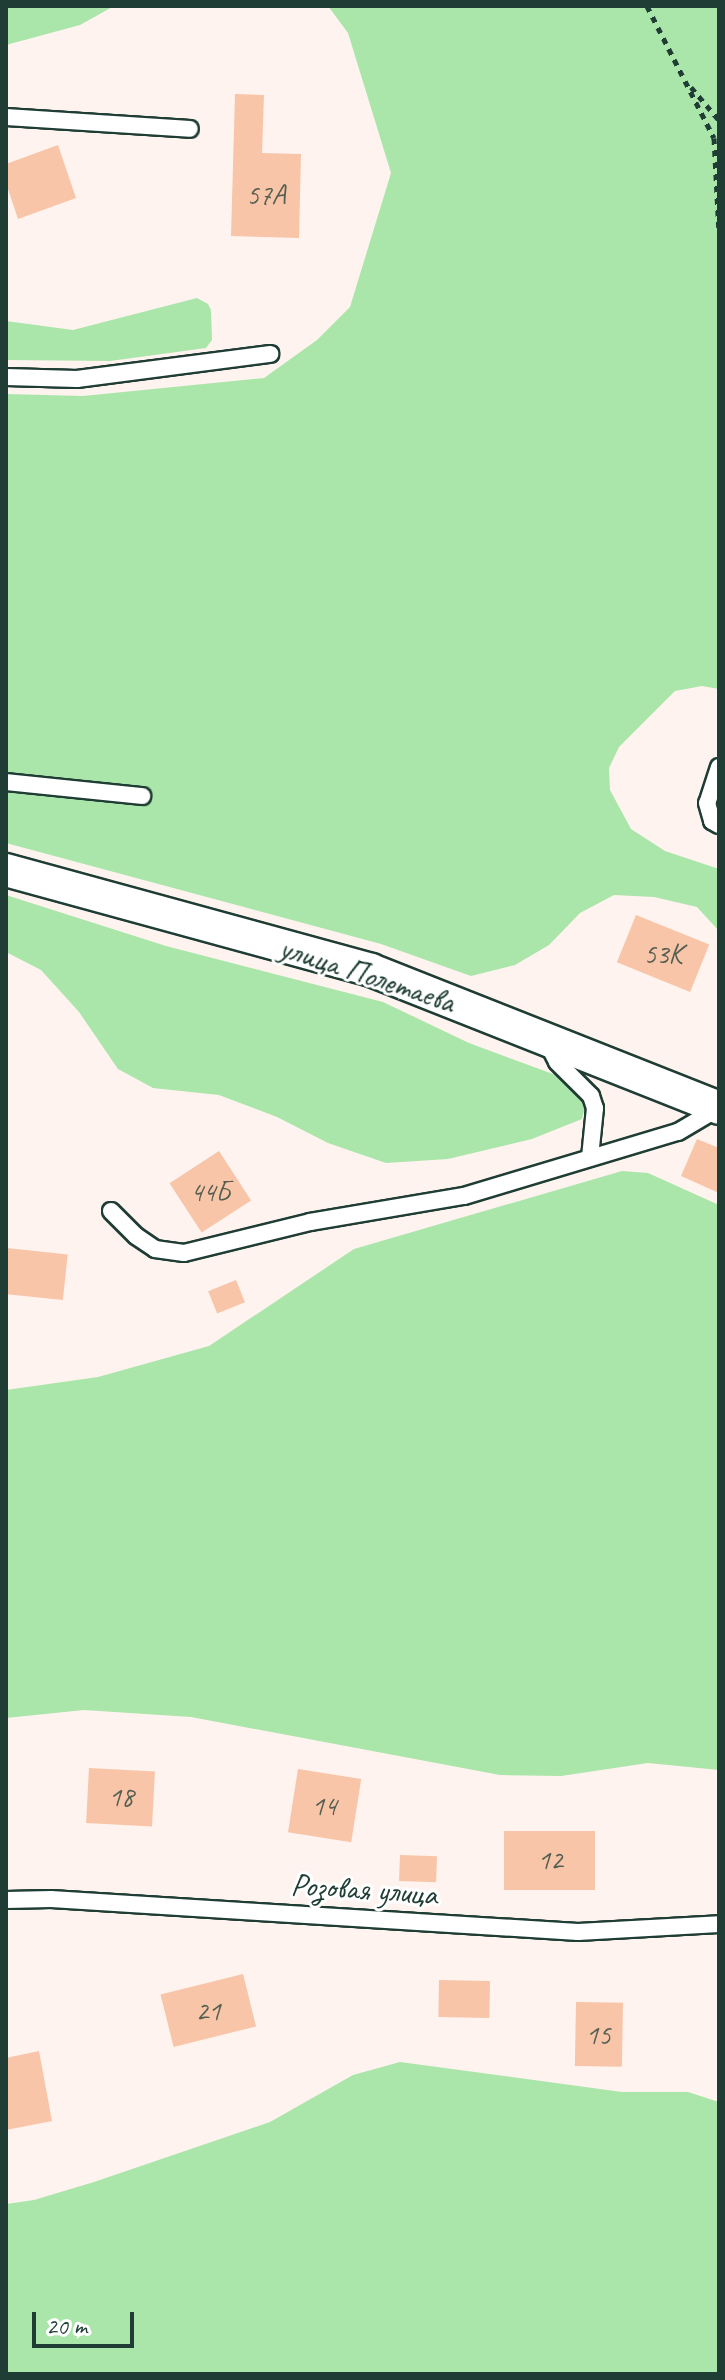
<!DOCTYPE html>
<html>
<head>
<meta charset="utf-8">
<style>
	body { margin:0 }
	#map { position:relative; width:725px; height:2380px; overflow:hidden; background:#fef3ee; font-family:Caveat,sans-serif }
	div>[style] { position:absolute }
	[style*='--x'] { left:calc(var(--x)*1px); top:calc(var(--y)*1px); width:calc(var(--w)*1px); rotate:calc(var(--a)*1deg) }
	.green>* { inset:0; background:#aae5aa }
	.building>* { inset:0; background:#f8c5a8; transform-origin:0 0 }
	.path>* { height:5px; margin-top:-2.5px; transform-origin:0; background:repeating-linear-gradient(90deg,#1f3d34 0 6px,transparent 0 12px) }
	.roads { filter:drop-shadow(2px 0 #1f3d34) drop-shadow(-2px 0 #1f3d34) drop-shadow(0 2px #1f3d34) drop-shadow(0 -2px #1f3d34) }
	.lane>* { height:16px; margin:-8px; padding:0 8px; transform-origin:8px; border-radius:8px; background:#fff }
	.street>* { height:32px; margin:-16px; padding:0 16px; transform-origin:16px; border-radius:16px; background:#fff }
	span { translate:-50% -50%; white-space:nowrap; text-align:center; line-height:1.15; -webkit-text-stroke:6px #fff; paint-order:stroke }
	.number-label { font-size:28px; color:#555f51 }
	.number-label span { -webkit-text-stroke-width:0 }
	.street-label { font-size:32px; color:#1f3d34 }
	.frame { position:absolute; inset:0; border:8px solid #1f3d34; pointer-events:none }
	.scale { position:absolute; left:32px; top:2312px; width:102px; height:36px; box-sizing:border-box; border:4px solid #1f3d34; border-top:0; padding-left:10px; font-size:24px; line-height:28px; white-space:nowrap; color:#1f3d34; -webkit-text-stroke:6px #fff; paint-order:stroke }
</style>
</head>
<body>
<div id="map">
	<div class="green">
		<div style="clip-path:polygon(6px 6px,114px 6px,80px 25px,6px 45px)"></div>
		<div style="clip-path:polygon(328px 6px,719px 6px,719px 689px,702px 686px,675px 691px,619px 747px,609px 768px,610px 790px,631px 829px,665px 851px,719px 869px,719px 931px,697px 907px,654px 897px,614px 895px,580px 913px,549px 945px,515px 965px,471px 976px,381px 944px,6px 843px,6px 394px,83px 396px,264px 378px,317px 340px,350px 307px,391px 173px,348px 33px)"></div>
		<div style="clip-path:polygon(197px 298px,208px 304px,211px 310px,212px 340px,206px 348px,110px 361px,6px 360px,6px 321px,73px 330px)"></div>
		<div style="clip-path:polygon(6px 895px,166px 946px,383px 1002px,469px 1043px,572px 1081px,586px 1102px,582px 1119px,532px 1139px,448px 1159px,386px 1163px,328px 1143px,277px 1117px,219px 1095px,153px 1088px,118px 1069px,79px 1012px,41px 970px,6px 952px)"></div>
		<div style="clip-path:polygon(622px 1171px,648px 1173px,719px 1205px,719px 1770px,648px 1763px,561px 1776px,500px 1775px,191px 1717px,84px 1710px,6px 1718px,6px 1390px,98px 1377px,209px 1346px,354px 1249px)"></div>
		<div style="clip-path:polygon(400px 2062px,622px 2092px,688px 2092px,719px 2102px,719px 2374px,6px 2374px,6px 2204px,34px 2200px,94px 2182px,270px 2122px,353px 2075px)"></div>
	</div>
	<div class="building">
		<div style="clip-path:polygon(235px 94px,264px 95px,262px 153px,301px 154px,299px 238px,231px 236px)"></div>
		<div style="clip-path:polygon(58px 145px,76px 198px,18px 219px,6px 183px,6px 164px)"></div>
		<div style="left:636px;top:915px;width:79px;height:51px;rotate:22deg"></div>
		<div style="clip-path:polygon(697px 1139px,719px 1148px,719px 1193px,681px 1176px)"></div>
		<div style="left:219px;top:1151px;width:59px;height:59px;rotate:57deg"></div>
		<div style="left:7px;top:1248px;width:61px;height:46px;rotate:6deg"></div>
		<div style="left:236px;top:1280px;width:24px;height:30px;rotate:68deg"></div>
		<div style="left:89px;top:1768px;width:66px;height:55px;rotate:3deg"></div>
		<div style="left:298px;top:1769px;width:64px;height:64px;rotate:9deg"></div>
		<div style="left:504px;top:1831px;width:91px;height:59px"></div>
		<div style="left:400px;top:1855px;width:37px;height:26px;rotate:2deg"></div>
		<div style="left:243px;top:1974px;width:54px;height:85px;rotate:76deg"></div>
		<div style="left:439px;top:1980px;width:51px;height:37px;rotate:1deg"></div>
		<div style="left:576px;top:2002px;width:47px;height:64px;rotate:1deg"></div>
		<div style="clip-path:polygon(39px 2051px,52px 2121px,6px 2130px,6px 2058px)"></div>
	</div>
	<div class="path">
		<div style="--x:647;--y:6;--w:148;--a:63.1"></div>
		<div style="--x:714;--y:138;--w:96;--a:87"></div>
		<div style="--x:691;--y:87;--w:43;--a:49.7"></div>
	</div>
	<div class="roads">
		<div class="lane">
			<div style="--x:6;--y:117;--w:184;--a:3.7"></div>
			<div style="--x:6;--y:377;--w:71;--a:1.6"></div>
			<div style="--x:77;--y:379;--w:195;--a:-7.4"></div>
			<div style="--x:719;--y:767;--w:38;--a:108"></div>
			<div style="--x:707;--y:803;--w:19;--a:74"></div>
			<div style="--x:712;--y:821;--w:8;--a:30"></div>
			<div style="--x:6;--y:782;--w:137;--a:5.9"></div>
			<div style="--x:548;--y:1044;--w:20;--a:63"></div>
			<div style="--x:557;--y:1062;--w:48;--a:45"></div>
			<div style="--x:591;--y:1096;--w:13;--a:72"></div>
			<div style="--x:595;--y:1108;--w:49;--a:95.8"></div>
			<div style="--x:111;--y:1211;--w:35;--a:45"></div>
			<div style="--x:136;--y:1236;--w:23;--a:34"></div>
			<div style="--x:155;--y:1249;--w:29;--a:8"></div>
			<div style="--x:184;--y:1253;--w:130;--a:-13.8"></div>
			<div style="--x:310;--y:1222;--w:156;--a:-9.6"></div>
			<div style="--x:464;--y:1196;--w:223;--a:-16.7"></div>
			<div style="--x:678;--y:1132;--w:45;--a:-30.5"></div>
			<div style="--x:6;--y:1900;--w:45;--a:-1.3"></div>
			<div style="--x:51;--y:1899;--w:528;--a:3.58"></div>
			<div style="--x:578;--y:1932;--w:141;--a:-3.2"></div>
		</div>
		<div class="street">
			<div style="--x:6;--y:870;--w:378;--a:15.3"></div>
			<div style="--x:371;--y:970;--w:374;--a:21.6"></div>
		</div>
	</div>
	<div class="number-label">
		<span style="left:266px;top:195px">57А</span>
		<span style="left:663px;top:954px">53К</span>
		<span style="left:210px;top:1192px">44Б</span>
		<span style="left:121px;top:1797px">18</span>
		<span style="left:324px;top:1806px">14</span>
		<span style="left:550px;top:1860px">12</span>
		<span style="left:208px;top:2011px">21</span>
		<span style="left:598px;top:2035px">15</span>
	</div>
	<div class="street-label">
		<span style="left:367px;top:975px;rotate:18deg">улица Полетаева</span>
		<span style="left:364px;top:1890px;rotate:4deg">Розовая улица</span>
	</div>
	<div class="frame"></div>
	<div class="scale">20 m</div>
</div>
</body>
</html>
